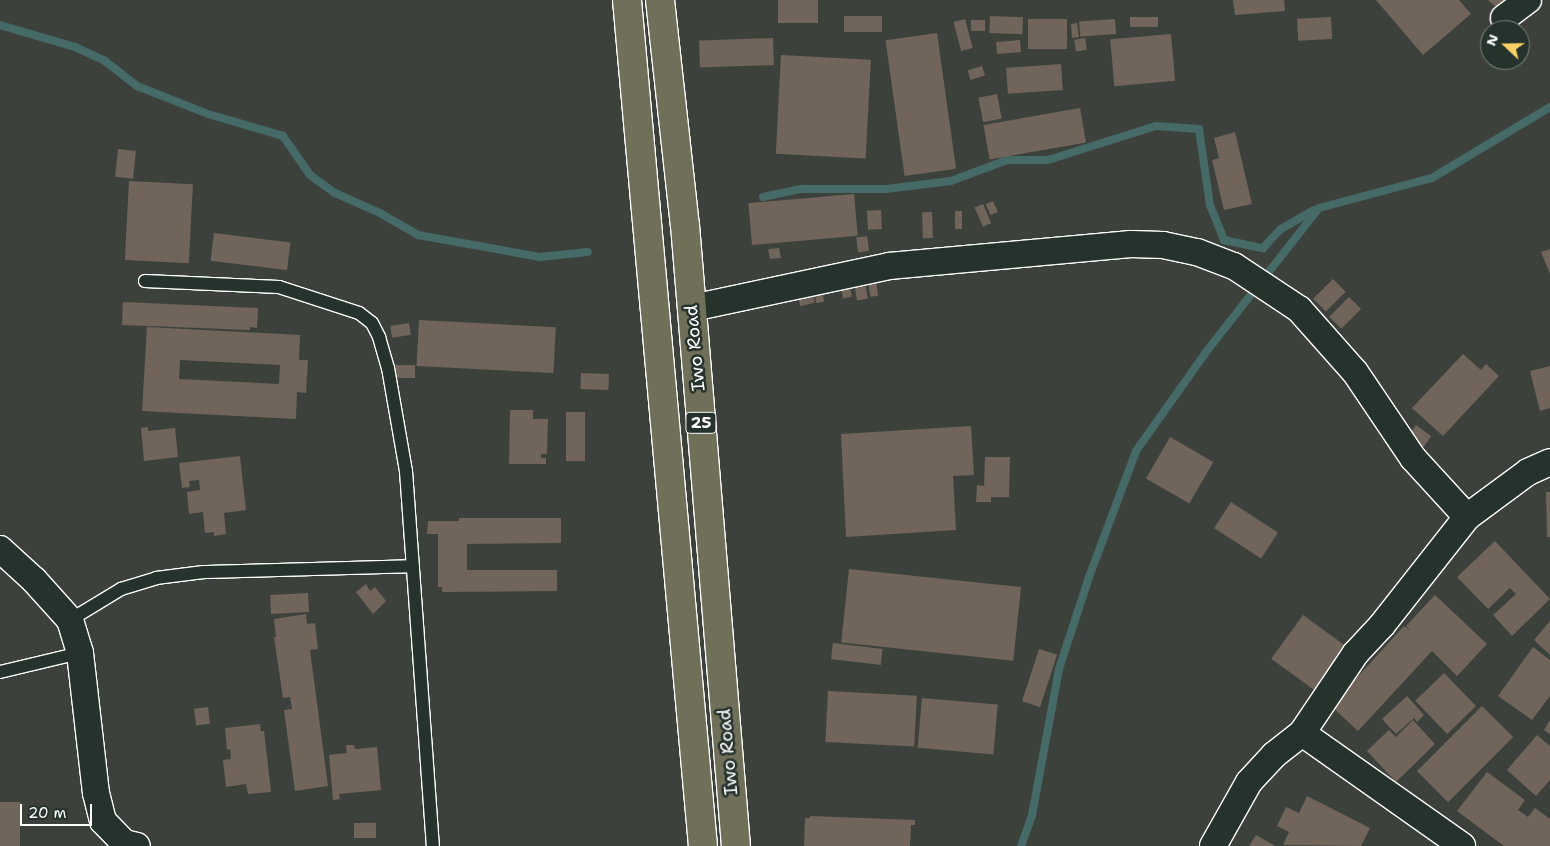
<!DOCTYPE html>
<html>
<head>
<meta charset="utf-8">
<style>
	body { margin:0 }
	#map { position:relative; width:1550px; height:846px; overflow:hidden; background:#3c423b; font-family:"Shantell Sans",sans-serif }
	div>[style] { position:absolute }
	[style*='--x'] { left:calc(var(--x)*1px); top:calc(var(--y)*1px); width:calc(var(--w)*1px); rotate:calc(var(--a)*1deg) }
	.stream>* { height:8px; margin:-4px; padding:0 4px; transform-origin:4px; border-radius:4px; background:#466a68 }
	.building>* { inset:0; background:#70645b; transform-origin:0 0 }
	.roads { filter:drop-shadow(1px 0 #fff) drop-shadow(-1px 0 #fff) drop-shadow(0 1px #fff) drop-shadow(0 -1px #fff) }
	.lane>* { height:12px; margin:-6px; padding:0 6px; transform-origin:6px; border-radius:6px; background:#26332d }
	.street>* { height:26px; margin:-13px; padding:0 13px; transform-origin:13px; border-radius:13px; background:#26332d }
	.primary>* { height:28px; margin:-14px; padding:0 14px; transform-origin:14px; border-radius:14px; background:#706f59 }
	span { translate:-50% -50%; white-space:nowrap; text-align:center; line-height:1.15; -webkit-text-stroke:5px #26332d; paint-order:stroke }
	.shield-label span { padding:1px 4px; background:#26332d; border:1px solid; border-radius:4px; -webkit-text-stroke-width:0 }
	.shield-label { font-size:16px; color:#fff; font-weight:700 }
	.street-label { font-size:18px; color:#fff }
	.north { position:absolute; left:1480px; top:20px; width:50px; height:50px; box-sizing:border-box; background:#26332d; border:1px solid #7d8581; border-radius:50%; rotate:291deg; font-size:14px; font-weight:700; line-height:20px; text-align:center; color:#fff }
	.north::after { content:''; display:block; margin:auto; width:18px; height:22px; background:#ffd166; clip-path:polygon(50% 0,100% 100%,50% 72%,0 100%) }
	.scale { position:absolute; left:20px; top:804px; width:72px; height:22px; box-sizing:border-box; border:2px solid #fff; border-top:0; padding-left:6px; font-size:15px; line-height:18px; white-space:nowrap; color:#fff; -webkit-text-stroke:4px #26332d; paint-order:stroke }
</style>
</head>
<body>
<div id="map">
	<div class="stream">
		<div style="--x:0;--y:25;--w:78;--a:16.3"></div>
		<div style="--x:75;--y:47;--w:33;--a:25"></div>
		<div style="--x:105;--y:61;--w:41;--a:38"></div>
		<div style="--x:137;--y:86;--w:76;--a:21.5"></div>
		<div style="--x:208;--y:114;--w:78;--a:16.3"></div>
		<div style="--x:283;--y:136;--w:47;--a:55.3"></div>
		<div style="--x:310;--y:175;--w:31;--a:36"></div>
		<div style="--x:335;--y:193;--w:49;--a:24"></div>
		<div style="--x:380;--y:213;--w:44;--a:30.1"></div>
		<div style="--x:418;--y:235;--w:124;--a:10.2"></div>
		<div style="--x:540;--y:257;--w:48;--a:-5.9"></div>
		<div style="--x:763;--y:197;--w:40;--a:-12"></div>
		<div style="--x:802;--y:189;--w:84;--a:0"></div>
		<div style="--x:886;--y:189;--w:65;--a:-7"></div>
		<div style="--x:951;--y:181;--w:60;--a:-20.6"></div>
		<div style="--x:1007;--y:160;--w:41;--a:0"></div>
		<div style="--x:1048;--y:160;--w:113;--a:-17.5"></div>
		<div style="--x:1156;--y:126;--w:43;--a:4"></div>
		<div style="--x:1199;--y:129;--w:77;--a:81.8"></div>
		<div style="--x:1210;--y:205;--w:38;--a:68"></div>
		<div style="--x:1224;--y:240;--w:40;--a:12"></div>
		<div style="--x:1263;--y:248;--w:26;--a:-47"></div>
		<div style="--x:1281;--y:229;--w:38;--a:-30"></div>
		<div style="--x:1021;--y:846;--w:33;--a:-70"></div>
		<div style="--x:1032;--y:815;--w:148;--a:-79.5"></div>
		<div style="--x:1059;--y:669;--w:97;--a:-71.9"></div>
		<div style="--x:1089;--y:577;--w:134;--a:-69.5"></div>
		<div style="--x:1136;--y:451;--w:121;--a:-54.7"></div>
		<div style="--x:1206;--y:352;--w:183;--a:-51.9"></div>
		<div style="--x:1319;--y:208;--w:117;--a:-14.9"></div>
		<div style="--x:1432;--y:178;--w:138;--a:-31"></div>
	</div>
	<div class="building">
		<div style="left:778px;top:0;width:40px;height:23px"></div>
		<div style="clip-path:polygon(1233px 0,1284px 0,1285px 11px,1235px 15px)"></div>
		<div style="clip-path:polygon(1376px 0,1459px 0,1471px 14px,1423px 55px)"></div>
		<div style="clip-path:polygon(1488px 0,1516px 0,1504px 14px)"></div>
		<div style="left:844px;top:16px;width:38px;height:16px"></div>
		<div style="left:990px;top:16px;width:33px;height:17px;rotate:2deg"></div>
		<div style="left:1130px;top:17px;width:28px;height:10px"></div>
		<div style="left:1331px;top:17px;width:22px;height:34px;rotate:87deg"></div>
		<div style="left:965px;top:19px;width:30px;height:12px;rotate:75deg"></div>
		<div style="left:1067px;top:19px;width:30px;height:39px;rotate:90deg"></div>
		<div style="left:1115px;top:19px;width:15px;height:36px;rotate:86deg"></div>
		<div style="left:971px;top:20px;width:14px;height:11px"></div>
		<div style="clip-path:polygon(1077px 23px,1079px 37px,1072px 38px,1071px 24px)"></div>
		<div style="left:937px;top:33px;width:137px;height:52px;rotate:82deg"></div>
		<div style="left:1171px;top:34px;width:47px;height:61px;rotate:85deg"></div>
		<div style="left:773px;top:38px;width:27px;height:74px;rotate:88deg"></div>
		<div style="left:1085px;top:38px;width:12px;height:11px;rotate:81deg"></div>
		<div style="left:1020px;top:40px;width:12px;height:24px;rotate:85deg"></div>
		<div style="left:781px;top:55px;width:90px;height:99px;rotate:3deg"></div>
		<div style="left:1061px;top:64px;width:26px;height:55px;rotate:86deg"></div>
		<div style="left:982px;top:66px;width:10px;height:15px;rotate:73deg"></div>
		<div style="left:997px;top:94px;width:25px;height:19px;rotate:79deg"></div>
		<div style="left:1080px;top:108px;width:35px;height:98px;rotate:80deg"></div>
		<div style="clip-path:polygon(1235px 132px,1252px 204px,1224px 210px,1212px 160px,1219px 158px,1214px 138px)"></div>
		<div style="left:118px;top:149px;width:18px;height:28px;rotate:6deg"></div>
		<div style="left:129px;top:181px;width:64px;height:79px;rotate:3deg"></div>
		<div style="left:854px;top:194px;width:42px;height:106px;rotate:85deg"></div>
		<div style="left:993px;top:201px;width:12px;height:8px;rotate:66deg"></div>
		<div style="left:983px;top:204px;width:21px;height:9px;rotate:67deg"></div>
		<div style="left:881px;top:210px;width:19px;height:14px;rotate:87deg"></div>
		<div style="left:955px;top:211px;width:7px;height:18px"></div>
		<div style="left:932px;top:212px;width:26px;height:10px;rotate:88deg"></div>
		<div style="left:214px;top:233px;width:77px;height:28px;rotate:7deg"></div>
		<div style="left:867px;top:236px;width:15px;height:11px;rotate:82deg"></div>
		<div style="clip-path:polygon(779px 248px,781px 258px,770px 259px,768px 249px)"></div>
		<div style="clip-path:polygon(1550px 249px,1550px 274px,1541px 252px)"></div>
		<div style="left:876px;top:279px;width:17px;height:8px;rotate:83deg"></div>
		<div style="left:1333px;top:279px;width:18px;height:28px;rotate:45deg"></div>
		<div style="left:865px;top:281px;width:18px;height:11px;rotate:81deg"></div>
		<div style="left:811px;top:287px;width:16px;height:15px;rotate:76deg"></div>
		<div style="left:850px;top:287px;width:10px;height:9px;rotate:79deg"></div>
		<div style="left:822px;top:289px;width:13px;height:8px;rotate:81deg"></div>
		<div style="left:1349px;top:297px;width:17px;height:28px;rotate:45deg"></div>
		<div style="clip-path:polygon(123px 302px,258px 308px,257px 328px,250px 327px,250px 330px,122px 325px)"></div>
		<div style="left:419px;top:320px;width:137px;height:46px;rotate:3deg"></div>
		<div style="left:409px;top:323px;width:12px;height:19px;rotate:81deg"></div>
		<div style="clip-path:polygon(evenodd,147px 327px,300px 335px,299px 360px,308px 360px,306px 393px,297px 392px,296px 419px,142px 411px,147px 327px,180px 360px,280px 365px,279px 384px,179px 379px,180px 360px)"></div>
		<div style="clip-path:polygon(1463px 354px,1481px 370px,1486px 364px,1499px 376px,1443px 436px,1412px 408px)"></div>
		<div style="left:393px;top:365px;width:22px;height:13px"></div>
		<div style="clip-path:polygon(1550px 366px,1550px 408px,1540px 411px,1530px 371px)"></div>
		<div style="left:581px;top:373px;width:28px;height:16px;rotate:2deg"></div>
		<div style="clip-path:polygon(510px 410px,533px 410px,533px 419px,548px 419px,547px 454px,541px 454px,541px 458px,546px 458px,546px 464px,509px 464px)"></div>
		<div style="left:566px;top:412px;width:19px;height:49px"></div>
		<div style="left:1416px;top:425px;width:19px;height:16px;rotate:36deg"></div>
		<div style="clip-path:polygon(971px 426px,974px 475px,953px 476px,956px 530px,846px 537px,841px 434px)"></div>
		<div style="clip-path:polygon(148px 427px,148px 431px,175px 428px,178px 457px,144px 461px,141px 428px)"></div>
		<div style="left:1170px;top:437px;width:50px;height:48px;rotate:30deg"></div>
		<div style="clip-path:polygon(240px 456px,246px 510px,224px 513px,226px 534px,214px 536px,214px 532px,205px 533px,203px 512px,189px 514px,187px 492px,200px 490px,199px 480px,189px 481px,190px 487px,182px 488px,179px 463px)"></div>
		<div style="clip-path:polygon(985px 457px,1010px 457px,1009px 497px,991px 497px,991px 502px,976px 502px,977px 485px,984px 486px)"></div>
		<div style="clip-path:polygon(1546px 492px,1550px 492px,1550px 537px,1547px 537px)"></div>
		<div style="left:1231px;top:502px;width:56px;height:31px;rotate:33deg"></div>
		<div style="clip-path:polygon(459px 518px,561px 518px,561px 543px,467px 544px,467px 570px,557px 570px,557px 591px,442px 592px,442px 587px,438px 587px,438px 534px,427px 534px,428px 521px,459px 521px)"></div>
		<div style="clip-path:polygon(1495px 541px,1550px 599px,1512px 636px,1493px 615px,1516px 594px,1510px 588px,1488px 609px,1457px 577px)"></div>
		<div style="left:849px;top:569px;width:173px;height:74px;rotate:6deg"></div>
		<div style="clip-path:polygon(366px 584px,370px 591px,375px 587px,386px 601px,373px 614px,356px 592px)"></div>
		<div style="left:308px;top:593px;width:19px;height:38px;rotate:87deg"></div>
		<div style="clip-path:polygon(1435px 595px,1487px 644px,1457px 676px,1432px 651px,1358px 731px,1331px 706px,1404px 626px,1411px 631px,1406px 626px)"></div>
		<div style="clip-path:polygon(306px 614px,307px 624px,315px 623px,318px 649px,310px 650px,328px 786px,295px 791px,284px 710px,292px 709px,290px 697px,283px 698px,274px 637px,276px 637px,274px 619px)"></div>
		<div style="left:1303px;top:615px;width:57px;height:54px;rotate:36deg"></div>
		<div style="clip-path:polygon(1550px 621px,1550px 655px,1534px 640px)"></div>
		<div style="left:833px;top:643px;width:50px;height:16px;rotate:7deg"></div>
		<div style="clip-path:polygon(1533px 647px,1550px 660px,1550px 696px,1532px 720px,1498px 696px)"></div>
		<div style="left:1039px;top:649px;width:19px;height:55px;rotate:18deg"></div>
		<div style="left:1444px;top:673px;width:46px;height:40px;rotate:46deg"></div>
		<div style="left:828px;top:691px;width:89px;height:51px;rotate:3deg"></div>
		<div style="clip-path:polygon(1407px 696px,1424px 715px,1417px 722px,1414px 718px,1396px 734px,1382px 719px)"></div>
		<div style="left:922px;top:698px;width:76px;height:50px;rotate:5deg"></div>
		<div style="left:1482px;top:706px;width:44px;height:92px;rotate:45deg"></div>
		<div style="left:208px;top:707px;width:17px;height:14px;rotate:83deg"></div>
		<div style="clip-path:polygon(1413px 720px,1435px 744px,1396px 782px,1367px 751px,1389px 730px,1396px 737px)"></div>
		<div style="clip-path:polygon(1550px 720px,1550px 734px,1544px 730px)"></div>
		<div style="clip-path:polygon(260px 724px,261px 731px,264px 731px,271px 792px,248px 794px,246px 784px,226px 787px,223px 760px,231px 759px,230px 749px,227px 750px,225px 728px)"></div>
		<div style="clip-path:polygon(1537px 735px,1550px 746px,1550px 780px,1536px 796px,1507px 770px)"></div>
		<div style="clip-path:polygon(346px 745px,354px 745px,355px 749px,377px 747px,381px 790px,339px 794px,340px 799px,333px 800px,329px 755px,347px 753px)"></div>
		<div style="clip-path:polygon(1487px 772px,1525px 800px,1518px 810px,1528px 817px,1535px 808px,1550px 819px,1550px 846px,1504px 846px,1457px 811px)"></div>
		<div style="clip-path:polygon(1307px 796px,1370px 828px,1361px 846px,1283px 845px,1289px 832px,1277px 826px,1286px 807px,1299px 813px)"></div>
		<div style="left:0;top:802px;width:20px;height:44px"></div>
		<div style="clip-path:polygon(810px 816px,915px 820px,915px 825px,911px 825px,910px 846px,804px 846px,805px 818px,810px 818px)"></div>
		<div style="left:354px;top:823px;width:22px;height:15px"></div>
		<div style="clip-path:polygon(1256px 835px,1275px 846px,1249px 846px)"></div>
	</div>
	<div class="roads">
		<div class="lane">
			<div style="--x:145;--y:281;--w:134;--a:2.6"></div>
			<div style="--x:279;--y:287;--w:84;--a:18"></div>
			<div style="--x:359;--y:313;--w:16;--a:38"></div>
			<div style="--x:372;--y:323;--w:16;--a:63"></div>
			<div style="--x:379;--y:337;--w:32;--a:74"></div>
			<div style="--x:388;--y:368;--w:105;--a:80.1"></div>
			<div style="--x:406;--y:471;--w:376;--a:85.9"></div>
			<div style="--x:70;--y:620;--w:60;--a:-31.3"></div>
			<div style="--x:121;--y:589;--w:37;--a:-17"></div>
			<div style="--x:156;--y:578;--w:48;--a:-7.1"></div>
			<div style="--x:204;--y:572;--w:209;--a:-1.6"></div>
			<div style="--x:0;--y:672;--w:82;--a:-13.4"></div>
		</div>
		<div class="street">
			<div style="--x:1504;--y:18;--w:30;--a:-37"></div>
			<div style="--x:692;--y:308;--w:201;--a:-12"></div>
			<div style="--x:889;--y:266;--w:243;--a:-5.2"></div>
			<div style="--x:1131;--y:244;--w:32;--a:2"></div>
			<div style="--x:1163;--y:245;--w:35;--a:12"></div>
			<div style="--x:1197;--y:252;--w:40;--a:21"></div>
			<div style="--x:1234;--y:266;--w:78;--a:33.5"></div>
			<div style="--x:1299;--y:309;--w:84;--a:48.4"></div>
			<div style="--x:1355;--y:372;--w:104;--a:56"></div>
			<div style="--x:1413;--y:458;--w:80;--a:47.5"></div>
			<div style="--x:0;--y:549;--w:46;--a:42.4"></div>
			<div style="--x:34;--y:580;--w:54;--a:48"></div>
			<div style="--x:70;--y:620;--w:34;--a:73"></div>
			<div style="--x:80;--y:653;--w:141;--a:83.5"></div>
			<div style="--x:96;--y:793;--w:29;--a:76"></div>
			<div style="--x:103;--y:821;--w:30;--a:46"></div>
			<div style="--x:124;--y:843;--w:13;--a:13"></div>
			<div style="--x:1302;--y:733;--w:196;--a:35.2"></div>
			<div style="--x:1213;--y:846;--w:73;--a:-60.6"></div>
			<div style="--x:1249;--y:782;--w:37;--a:-47"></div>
			<div style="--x:1274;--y:755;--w:36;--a:-38"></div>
			<div style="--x:1302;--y:733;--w:95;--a:-56.1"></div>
			<div style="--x:1355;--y:654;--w:40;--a:-47"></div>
			<div style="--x:1382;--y:625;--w:137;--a:-51.8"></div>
			<div style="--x:1467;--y:517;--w:76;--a:-36.4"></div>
			<div style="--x:1528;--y:472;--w:24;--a:-24"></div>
		</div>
		<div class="primary">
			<div style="--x:627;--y:0;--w:849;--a:84.87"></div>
			<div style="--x:660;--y:0;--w:226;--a:83.7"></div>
			<div style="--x:685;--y:225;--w:623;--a:85.31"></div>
		</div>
	</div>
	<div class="shield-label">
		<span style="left:701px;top:423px">25</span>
	</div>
	<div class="street-label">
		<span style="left:695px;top:348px;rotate:-95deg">Iwo Road</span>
		<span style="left:728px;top:752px;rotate:-95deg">Iwo Road</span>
	</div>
	<div class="north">N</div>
	<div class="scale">20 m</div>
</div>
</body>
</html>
